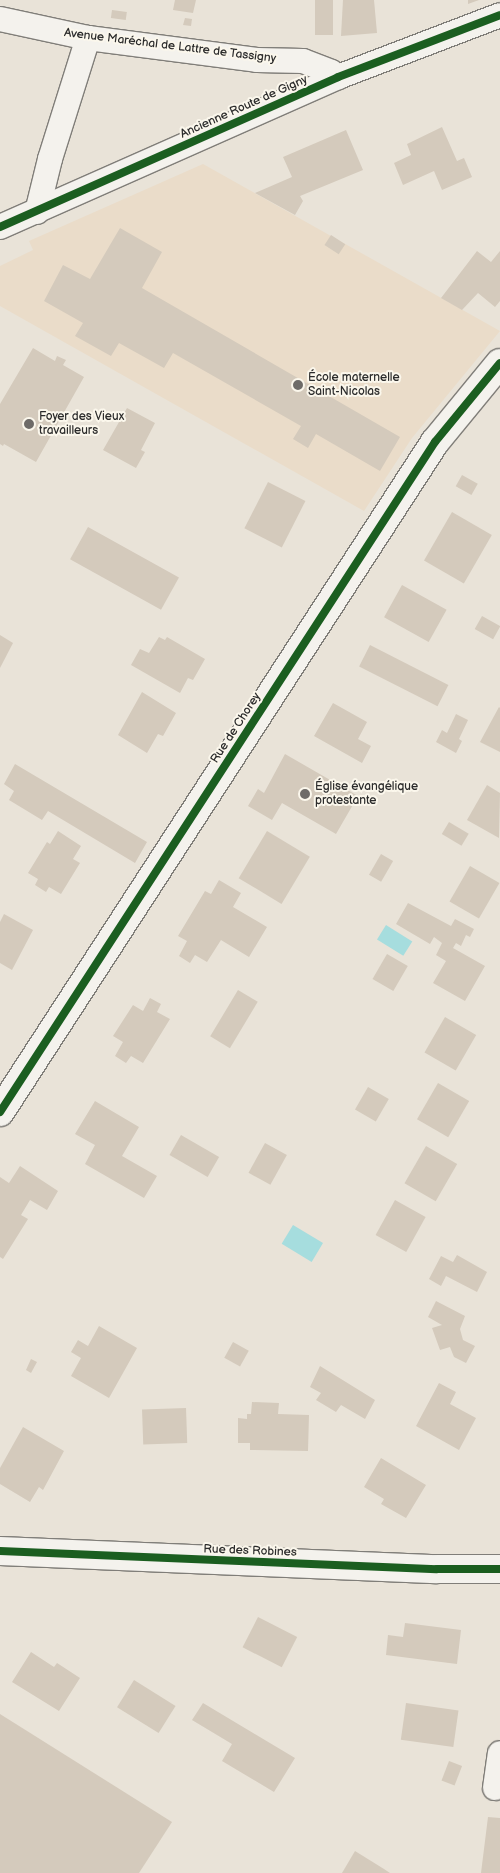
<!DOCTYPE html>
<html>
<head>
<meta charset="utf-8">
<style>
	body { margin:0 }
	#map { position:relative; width:500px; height:1873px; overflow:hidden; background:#e9e3d8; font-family:"Balsamiq Sans",sans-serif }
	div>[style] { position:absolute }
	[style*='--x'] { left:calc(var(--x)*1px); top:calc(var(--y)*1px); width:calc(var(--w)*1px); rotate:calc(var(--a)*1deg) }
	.built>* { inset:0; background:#eadcc9 }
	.water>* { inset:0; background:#a6ddde; transform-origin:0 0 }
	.building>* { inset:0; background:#d4cabc; transform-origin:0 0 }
	.roads { filter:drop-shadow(1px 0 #807e79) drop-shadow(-1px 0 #807e79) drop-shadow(0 1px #807e79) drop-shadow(0 -1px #807e79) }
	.street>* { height:24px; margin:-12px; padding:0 12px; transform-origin:12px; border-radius:12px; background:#f4f2ed }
	.secondary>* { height:28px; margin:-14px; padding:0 14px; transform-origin:14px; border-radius:14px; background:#f4f2ed }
	.cycleway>* { height:8px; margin:-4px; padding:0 4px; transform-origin:4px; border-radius:4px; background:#1b5e20 }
	.dots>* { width:14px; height:14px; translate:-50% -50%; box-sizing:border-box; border:2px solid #fbf7ec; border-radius:50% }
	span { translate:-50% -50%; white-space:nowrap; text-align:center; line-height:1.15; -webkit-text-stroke:4px #fbf7ec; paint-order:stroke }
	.street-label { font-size:12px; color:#2b2b2b }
	.poi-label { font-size:12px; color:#2b2b2b }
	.left { translate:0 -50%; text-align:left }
</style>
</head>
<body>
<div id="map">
	<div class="built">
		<div style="clip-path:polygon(203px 164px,500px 331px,412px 438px,364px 511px,0 306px,0 266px,33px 250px,29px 241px)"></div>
	</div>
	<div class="water">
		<div style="left:386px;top:925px;width:31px;height:17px;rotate:32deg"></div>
		<div style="left:293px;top:1225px;width:35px;height:22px;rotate:31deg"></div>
	</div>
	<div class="building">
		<div style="clip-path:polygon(175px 0,196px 0,193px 13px,173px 10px)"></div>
		<div style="left:315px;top:0;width:18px;height:35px"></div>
		<div style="clip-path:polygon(343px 0,374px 0,377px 33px,341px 36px)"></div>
		<div style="clip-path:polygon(468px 0,479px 0,468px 4px)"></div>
		<div style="left:112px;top:10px;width:15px;height:8px;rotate:8deg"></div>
		<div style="clip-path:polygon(185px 18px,192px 19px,191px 26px,183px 25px)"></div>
		<div style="clip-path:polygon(442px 127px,457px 161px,464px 158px,472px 177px,442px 190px,434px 171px,403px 185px,394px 163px,411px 155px,407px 144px)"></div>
		<div style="clip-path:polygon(346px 130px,363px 170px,300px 196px,303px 201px,295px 215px,255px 193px,292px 177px,283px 157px)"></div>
		<div style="clip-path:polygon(120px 228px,162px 252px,142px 288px,400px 437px,380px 471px,316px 434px,308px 448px,293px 439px,301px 426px,173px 353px,164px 368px,119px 343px,111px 356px,75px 336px,83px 323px,44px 301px,63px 265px,90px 279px)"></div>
		<div style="left:331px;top:235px;width:17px;height:12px;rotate:33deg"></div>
		<div style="clip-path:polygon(477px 251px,491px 262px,500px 251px,500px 301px,495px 307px,478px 293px,462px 310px,441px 298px)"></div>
		<div style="clip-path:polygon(33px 348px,55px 361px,57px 356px,66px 360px,63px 365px,84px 377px,36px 462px,4px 444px,3px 446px,0 444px,0 404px)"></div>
		<div style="clip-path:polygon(127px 408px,155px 423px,141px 450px,145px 452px,136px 468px,103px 450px)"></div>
		<div style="left:462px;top:475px;width:18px;height:13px;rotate:29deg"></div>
		<div style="left:268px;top:482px;width:42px;height:52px;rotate:27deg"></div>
		<div style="left:452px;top:512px;width:46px;height:56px;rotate:30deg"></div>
		<div style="left:88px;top:527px;width:104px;height:37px;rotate:29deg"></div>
		<div style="left:402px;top:585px;width:51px;height:37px;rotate:29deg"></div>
		<div style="left:482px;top:616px;width:21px;height:15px;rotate:29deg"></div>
		<div style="clip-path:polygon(0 635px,13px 643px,0 668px)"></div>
		<div style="clip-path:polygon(159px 637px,165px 640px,167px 637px,205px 659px,193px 680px,188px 678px,180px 693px,131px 665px,140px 649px,149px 653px)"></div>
		<div style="left:370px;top:645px;width:88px;height:24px;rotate:27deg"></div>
		<div style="clip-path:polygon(142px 692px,176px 713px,163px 736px,158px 734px,147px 753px,118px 735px)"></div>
		<div style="clip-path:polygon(333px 703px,367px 722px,358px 739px,371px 746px,362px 763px,314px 736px)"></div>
		<div style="clip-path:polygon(499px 707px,500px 708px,500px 752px,480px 742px)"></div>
		<div style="clip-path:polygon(456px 714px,468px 720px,459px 739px,462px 741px,456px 753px,436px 742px,442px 730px,447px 733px)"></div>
		<div style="clip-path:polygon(285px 754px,358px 796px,336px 834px,282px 803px,272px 820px,248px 806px,258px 789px,264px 793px)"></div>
		<div style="clip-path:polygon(15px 764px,147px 842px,135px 863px,48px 811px,42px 820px,9px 800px,14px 791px,4px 784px)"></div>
		<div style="clip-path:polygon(487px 785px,500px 793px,499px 838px,467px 820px)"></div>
		<div style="left:449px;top:822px;width:23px;height:14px;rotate:31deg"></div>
		<div style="clip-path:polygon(58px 831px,81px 846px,73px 859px,80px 863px,61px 894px,49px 887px,46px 892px,35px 885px,38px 879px,28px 873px,47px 842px,50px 844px)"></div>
		<div style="left:267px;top:831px;width:50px;height:55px;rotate:31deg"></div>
		<div style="left:381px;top:854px;width:14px;height:24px;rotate:30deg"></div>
		<div style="left:470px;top:866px;width:34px;height:41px;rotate:30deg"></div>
		<div style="clip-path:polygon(219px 880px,241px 893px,233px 907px,267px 927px,249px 957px,221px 940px,207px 962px,195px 955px,190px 963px,179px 956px,187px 941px,178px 936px,205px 891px,211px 894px)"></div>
		<div style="clip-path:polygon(408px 903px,451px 926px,455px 919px,474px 929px,470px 937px,466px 935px,461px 946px,456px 943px,453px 948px,485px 966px,465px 1001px,433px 983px,446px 961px,436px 955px,442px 943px,434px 937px,430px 944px,396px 924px)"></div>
		<div style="clip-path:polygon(4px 914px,33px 930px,12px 970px,0 963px,0 922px)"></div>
		<div style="left:387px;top:954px;width:24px;height:29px;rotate:30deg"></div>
		<div style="left:238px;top:990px;width:23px;height:54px;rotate:31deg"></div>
		<div style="clip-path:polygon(150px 998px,161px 1004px,157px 1012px,170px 1019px,143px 1063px,131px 1056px,126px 1063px,115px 1056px,123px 1042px,113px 1036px,133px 1005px,143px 1011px)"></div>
		<div style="left:445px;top:1017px;width:36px;height:41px;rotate:30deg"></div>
		<div style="left:438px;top:1083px;width:36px;height:42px;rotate:30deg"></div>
		<div style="left:368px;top:1087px;width:24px;height:26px;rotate:30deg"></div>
		<div style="clip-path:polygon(95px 1101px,139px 1127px,122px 1156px,157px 1176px,144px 1198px,85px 1164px,95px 1145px,75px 1134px)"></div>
		<div style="left:181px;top:1135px;width:44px;height:23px;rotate:30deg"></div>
		<div style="left:265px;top:1143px;width:25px;height:34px;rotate:29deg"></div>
		<div style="left:426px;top:1146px;width:36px;height:43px;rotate:30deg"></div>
		<div style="clip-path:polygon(20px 1166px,58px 1191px,47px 1210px,30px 1200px,21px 1215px,28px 1219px,3px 1259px,0 1257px,0 1177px,9px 1183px)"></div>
		<div style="left:395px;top:1200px;width:35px;height:40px;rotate:29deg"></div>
		<div style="clip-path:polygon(457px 1255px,487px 1272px,477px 1292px,446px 1276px,441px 1286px,429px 1279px,441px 1256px,453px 1262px)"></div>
		<div style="clip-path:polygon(436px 1301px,465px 1316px,460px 1329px,463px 1340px,475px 1346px,466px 1363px,454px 1357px,450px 1347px,440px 1350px,432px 1328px,442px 1325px,428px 1317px)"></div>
		<div style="clip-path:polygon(99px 1326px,137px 1348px,109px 1398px,71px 1376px,81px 1358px,71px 1352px,78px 1340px,88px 1346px)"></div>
		<div style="left:233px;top:1342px;width:18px;height:18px;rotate:29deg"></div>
		<div style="clip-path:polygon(31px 1359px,37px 1362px,31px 1373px,26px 1370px)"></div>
		<div style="clip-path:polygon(320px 1366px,375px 1400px,365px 1419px,341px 1405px,336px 1412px,316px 1400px,321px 1393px,310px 1387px)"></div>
		<div style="clip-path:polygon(439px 1383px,456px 1392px,450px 1404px,476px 1418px,459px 1450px,416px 1426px)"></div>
		<div style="clip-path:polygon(252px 1402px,279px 1403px,278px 1414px,309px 1415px,308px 1451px,250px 1450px,250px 1443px,238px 1443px,238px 1418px,247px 1419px,247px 1414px,251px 1414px)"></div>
		<div style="left:186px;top:1408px;width:35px;height:44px;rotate:88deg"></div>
		<div style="clip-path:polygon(23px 1427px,64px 1451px,43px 1490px,39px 1487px,30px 1502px,0 1484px,0 1468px)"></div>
		<div style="clip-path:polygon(381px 1458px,426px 1485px,406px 1518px,381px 1504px,384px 1499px,364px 1487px)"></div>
		<div style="left:258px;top:1617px;width:44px;height:34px;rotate:27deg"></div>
		<div style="clip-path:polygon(405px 1623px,461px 1630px,457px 1664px,386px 1655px,388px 1635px,403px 1637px)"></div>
		<div style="clip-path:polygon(31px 1652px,54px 1667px,57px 1663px,80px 1678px,59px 1711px,12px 1682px)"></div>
		<div style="left:134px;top:1680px;width:49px;height:32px;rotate:32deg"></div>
		<div style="clip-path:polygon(203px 1703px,295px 1758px,274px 1792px,222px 1761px,232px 1744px,192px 1720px)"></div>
		<div style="left:406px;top:1703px;width:53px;height:37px;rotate:8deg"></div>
		<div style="clip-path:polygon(0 1714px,172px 1822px,139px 1873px,0 1873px)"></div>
		<div style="left:449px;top:1761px;width:14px;height:21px;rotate:21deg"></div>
		<div style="clip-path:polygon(488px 1817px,500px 1818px,500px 1873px,481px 1873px)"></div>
		<div style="clip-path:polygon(355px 1851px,384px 1869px,390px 1873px,342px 1873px)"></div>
	</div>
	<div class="roads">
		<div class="street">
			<div style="--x:0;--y:19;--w:90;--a:12.2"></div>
			<div style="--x:88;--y:38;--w:170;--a:7.4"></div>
			<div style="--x:257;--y:60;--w:46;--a:1.2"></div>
			<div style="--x:303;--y:61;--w:30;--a:21"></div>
			<div style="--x:331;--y:72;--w:9;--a:36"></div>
			<div style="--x:37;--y:212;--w:55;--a:-76.2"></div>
			<div style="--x:50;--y:159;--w:127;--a:-72.6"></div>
			<div style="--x:0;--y:227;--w:370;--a:-23.9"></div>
			<div style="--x:338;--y:77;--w:173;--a:-20.9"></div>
			<div style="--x:495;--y:1788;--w:35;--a:-82"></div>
		</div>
		<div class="secondary">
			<div style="--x:0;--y:1112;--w:799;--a:-57.01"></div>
			<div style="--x:435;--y:442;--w:102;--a:-50.6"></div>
			<div style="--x:0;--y:1551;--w:437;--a:2.4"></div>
			<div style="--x:437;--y:1569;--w:63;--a:0"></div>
		</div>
	</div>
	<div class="cycleway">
		<div style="--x:0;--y:227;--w:370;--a:-23.9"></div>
		<div style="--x:338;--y:77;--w:173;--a:-20.9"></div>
		<div style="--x:0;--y:1112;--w:799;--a:-57.01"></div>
		<div style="--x:435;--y:442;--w:102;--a:-50.6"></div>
		<div style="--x:0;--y:1551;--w:437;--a:2.4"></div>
		<div style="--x:437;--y:1569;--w:63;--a:0"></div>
	</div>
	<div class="dots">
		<div style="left:298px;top:385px;background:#6e6b68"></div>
		<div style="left:29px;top:424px;background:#6e6b68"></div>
		<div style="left:305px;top:794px;background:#6e6b68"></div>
	</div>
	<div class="street-label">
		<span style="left:170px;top:46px;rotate:7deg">Avenue Maréchal de Lattre de Tassigny</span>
		<span style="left:244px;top:107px;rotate:-24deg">Ancienne Route de Gigny</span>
		<span style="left:236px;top:728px;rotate:-57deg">Rue de Chorey</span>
		<span style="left:250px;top:1551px;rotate:2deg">Rue des Robines</span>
	</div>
	<div class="poi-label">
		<span class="left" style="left:308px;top:385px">École maternelle<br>Saint-Nicolas</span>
		<span class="left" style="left:39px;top:424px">Foyer des Vieux<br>travailleurs</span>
		<span class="left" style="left:315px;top:794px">Église évangélique<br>protestante</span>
	</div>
</div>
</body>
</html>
